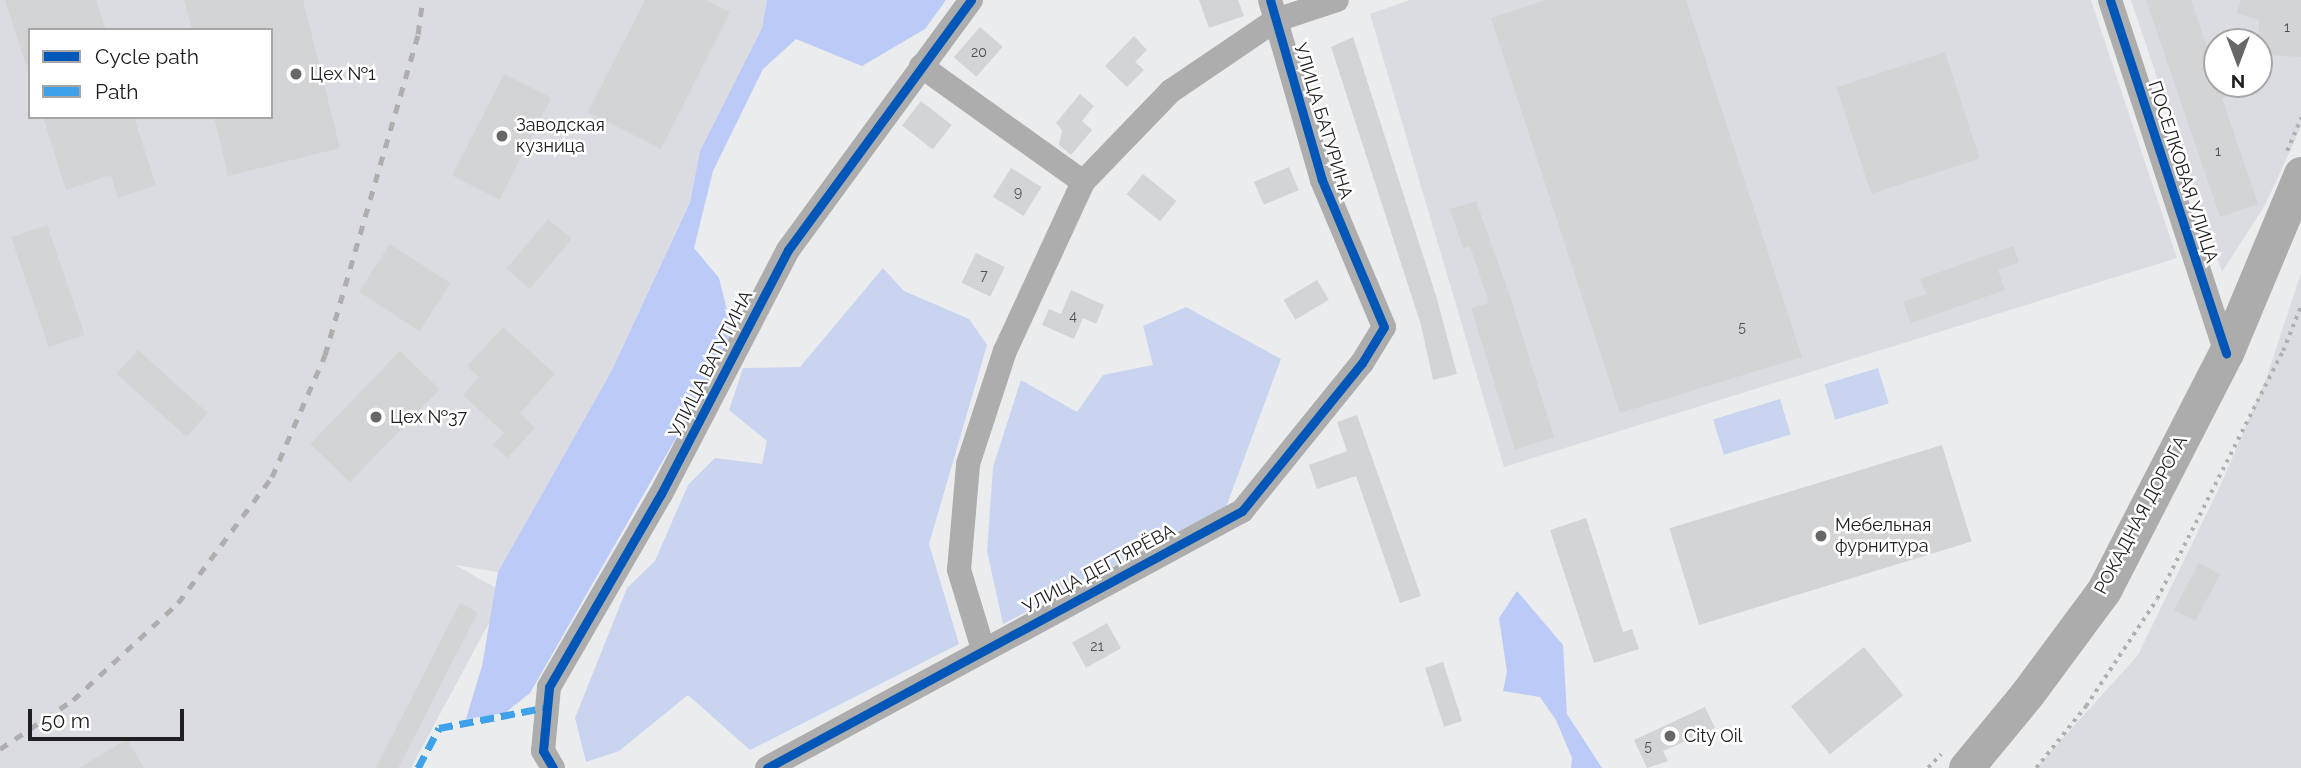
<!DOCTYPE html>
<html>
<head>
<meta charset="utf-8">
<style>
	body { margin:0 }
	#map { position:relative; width:2301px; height:768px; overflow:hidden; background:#ebeced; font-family:Raleway,sans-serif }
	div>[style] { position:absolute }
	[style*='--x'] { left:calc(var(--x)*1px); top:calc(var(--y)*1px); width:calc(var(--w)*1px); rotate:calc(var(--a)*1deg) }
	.built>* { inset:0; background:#dadce2 }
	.green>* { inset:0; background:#c9d4f1; transform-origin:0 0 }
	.forest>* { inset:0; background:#bbcaf6 }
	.building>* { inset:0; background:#d3d4d5; transform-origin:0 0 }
	.path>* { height:3.5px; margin-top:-1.75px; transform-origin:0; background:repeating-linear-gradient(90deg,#b0b0b1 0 3.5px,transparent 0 8.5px) }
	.street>* { height:24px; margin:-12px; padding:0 12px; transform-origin:12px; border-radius:12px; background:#adadad }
	.secondary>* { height:35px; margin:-17.5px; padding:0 17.5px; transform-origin:17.5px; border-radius:17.5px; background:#acacac }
	.rail>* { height:5px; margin-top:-2.5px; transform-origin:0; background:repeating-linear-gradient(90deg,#aeaeae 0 9px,transparent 0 18px) }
	.quiet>* { height:7px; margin-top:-3.5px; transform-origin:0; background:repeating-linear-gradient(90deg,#3da2ea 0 14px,transparent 0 21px) }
	.cycleway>* { height:9px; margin:-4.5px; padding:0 4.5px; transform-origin:4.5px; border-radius:4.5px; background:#0057b8 }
	.dots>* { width:19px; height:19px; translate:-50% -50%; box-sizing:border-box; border:4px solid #fff; border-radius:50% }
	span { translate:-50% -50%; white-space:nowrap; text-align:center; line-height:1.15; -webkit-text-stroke:5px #fff; paint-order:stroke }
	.number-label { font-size:14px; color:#4e4f50 }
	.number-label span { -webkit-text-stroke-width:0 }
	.poi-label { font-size:18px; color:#202022 }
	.left { translate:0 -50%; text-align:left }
	.street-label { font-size:18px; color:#202022 }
	.legend { position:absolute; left:28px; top:28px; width:245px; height:91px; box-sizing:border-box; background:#fff; border:2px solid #a6a6a7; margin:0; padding:9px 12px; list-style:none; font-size:21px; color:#202022 }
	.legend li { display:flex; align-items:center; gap:14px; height:35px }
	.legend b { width:35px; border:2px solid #a6a6a7 }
	.north { position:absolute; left:2203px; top:28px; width:70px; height:70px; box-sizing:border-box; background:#fff; border:2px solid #a6a6a7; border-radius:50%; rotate:180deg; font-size:19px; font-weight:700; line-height:28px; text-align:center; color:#202022 }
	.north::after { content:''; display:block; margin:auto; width:24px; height:32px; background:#676769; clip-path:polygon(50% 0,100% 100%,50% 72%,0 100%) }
	.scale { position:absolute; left:28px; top:709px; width:156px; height:32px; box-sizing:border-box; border:4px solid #202022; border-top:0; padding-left:9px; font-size:21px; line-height:24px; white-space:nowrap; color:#202022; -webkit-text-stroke:5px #fff; paint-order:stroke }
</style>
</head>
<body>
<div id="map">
	<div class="built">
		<div style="clip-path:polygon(evenodd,0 0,767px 0,762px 28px,700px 151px,690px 201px,611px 372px,498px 572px,455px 565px,505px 593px,411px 768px,0 768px,0 0,30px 30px,271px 30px,271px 117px,30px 117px,30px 30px)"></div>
		<div style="clip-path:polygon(1410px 0,2091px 0,2177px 258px,1504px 467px,1370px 14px)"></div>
		<div style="clip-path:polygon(evenodd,2131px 0,2301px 0,2301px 127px,2265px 205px,2222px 272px,2131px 0,2217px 42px,2259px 42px,2259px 84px,2217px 84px,2217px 42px)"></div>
		<div style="clip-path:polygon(2301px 273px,2301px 768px,2036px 768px,2138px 655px,2221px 484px,2266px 379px)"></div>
	</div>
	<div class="green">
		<div style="clip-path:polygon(883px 268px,904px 291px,969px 319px,987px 345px,929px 544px,959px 644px,750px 750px,688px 695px,619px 751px,586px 762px,575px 718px,627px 588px,655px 561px,688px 485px,715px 458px,762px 464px,767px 441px,729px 410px,743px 368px,800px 367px)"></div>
		<div style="clip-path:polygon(1186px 307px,1281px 359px,1226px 507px,1003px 624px,987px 551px,993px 467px,1021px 380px,1077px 412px,1103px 375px,1153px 365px,1143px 326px)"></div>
		<div style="left:1878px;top:368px;width:37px;height:56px;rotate:73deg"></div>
		<div style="left:1780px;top:399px;width:37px;height:70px;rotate:73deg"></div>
	</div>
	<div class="forest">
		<div style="clip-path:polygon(767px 0,946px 0,925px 29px,862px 66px,796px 39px,763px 69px,713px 171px,694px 248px,719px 278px,732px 331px,681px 429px,530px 693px,505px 713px,466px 719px,482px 666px,498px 572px,611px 372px,690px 202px,700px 151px,762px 28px)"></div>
		<div style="clip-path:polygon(1517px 591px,1563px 645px,1567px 714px,1602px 768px,1571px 768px,1572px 758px,1556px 720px,1540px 697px,1503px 691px,1507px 672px,1499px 618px)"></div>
	</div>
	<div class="building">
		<div style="clip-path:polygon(5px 0,96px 0,106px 30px,30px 30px,30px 64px,26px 65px)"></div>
		<div style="clip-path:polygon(184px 0,303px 0,340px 148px,228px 176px,214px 117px,271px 117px,271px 30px,192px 30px)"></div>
		<div style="clip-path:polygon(645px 0,706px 0,730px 12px,661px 149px,588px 112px)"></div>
		<div style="clip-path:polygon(1199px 0,1238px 0,1244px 16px,1209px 28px)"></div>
		<div style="clip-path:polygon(1546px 0,1686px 0,1802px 357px,1620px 413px,1491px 18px)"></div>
		<div style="clip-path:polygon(2146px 0,2191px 0,2217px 75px,2217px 84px,2254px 84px,2254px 87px,2222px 98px,2258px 204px,2220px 217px)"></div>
		<div style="clip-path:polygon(2241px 0,2301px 0,2301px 57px,2259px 54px,2259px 20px,2237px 13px)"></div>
		<div style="left:980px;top:27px;width:30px;height:40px;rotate:41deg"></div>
		<div style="clip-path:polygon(1134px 36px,1147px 50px,1135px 62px,1144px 70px,1127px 87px,1105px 66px)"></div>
		<div style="clip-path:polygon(1353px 37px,1437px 299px,1457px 374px,1433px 380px,1421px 325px,1331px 47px)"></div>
		<div style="left:1945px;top:52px;width:112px;height:114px;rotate:72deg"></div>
		<div style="left:504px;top:74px;width:53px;height:114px;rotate:27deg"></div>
		<div style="clip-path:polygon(1080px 94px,1094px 106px,1082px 121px,1092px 130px,1071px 155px,1059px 145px,1062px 130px,1056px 123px)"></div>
		<div style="left:921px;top:101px;width:39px;height:31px;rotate:38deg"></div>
		<div style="clip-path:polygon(43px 117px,134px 117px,156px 185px,118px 198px,111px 175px,66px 190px)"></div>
		<div style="left:1289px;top:167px;width:25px;height:38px;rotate:67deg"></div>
		<div style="left:1011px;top:168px;width:36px;height:34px;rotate:32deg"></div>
		<div style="left:1143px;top:174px;width:43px;height:26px;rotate:39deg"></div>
		<div style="clip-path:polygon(1476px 201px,1510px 296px,1554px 437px,1515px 450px,1471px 308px,1489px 303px,1470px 246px,1463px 248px,1450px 209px)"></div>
		<div style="left:548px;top:219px;width:31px;height:65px;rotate:40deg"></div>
		<div style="left:47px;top:225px;width:116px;height:38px;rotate:71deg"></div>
		<div style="left:390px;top:244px;width:72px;height:57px;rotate:33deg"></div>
		<div style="clip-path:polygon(2013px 246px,2019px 262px,1998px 270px,2005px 290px,1911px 323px,1903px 302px,1926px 294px,1920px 279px)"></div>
		<div style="left:976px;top:253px;width:32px;height:33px;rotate:26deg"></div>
		<div style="left:1317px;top:280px;width:23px;height:39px;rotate:59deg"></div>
		<div style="clip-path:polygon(1071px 290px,1104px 305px,1096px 324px,1083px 318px,1074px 339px,1042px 325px,1049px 309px,1061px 314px)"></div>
		<div style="clip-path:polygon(503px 327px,555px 374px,520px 413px,535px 428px,507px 458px,493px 445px,504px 433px,463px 395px,479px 377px,467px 366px)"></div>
		<div style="left:138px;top:350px;width:94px;height:32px;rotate:42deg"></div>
		<div style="left:400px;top:351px;width:55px;height:129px;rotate:44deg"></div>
		<div style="clip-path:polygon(1357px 415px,1421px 596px,1400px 603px,1356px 476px,1317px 489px,1309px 465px,1347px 451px,1337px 422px)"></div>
		<div style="left:1942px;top:445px;width:101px;height:285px;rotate:73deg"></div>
		<div style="clip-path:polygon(1586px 518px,1623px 632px,1632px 629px,1639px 649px,1594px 663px,1550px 530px)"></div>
		<div style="left:2199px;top:563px;width:24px;height:53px;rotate:28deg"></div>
		<div style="left:460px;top:603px;width:20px;height:189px;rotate:27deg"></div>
		<div style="left:1107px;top:623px;width:29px;height:40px;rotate:61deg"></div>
		<div style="left:1864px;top:647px;width:62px;height:94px;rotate:51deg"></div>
		<div style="left:1443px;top:662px;width:62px;height:19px;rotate:72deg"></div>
		<div style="clip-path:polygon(1705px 707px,1715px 728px,1663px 751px,1668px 761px,1647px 768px,1634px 740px)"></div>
		<div style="clip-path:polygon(127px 739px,144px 768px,79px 768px)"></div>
	</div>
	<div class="path">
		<div style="--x:2287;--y:151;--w:36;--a:-67"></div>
		<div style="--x:1928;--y:768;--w:19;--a:-47"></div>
		<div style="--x:2036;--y:768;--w:80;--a:-51.1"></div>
		<div style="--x:2086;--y:706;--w:128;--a:-56.4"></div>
		<div style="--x:2157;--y:599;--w:278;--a:-63.1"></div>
		<div style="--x:2283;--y:351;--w:48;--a:-68.2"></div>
	</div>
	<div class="street">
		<div style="--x:2110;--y:0;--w:372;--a:71.8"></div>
		<div style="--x:921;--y:66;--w:199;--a:35.6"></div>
		<div style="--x:983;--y:649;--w:83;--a:-106.9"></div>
		<div style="--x:959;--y:570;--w:106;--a:-85.1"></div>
		<div style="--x:968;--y:464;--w:119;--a:-71.9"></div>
		<div style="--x:1005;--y:351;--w:186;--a:-65.2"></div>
		<div style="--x:1083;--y:182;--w:127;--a:-46"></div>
		<div style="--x:1171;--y:91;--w:127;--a:-34.1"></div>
		<div style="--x:1276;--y:20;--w:64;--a:-18.2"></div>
		<div style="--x:553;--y:768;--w:20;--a:-120"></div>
		<div style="--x:543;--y:751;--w:64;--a:-84.6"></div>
		<div style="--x:549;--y:687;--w:223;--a:-59.9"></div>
		<div style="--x:661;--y:494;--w:275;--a:-62.5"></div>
		<div style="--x:788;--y:250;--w:310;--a:-53.8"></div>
		<div style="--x:767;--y:768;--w:540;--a:-28.42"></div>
		<div style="--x:1242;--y:511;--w:191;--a:-51"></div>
		<div style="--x:1362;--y:363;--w:42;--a:-58.6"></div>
		<div style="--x:1384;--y:327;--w:160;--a:-112.9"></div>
		<div style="--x:1322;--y:180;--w:187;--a:-106.1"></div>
	</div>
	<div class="secondary">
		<div style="--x:1966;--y:768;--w:96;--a:-50.5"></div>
		<div style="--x:2027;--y:694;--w:129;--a:-53.5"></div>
		<div style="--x:2104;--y:590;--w:267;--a:-62.8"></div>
		<div style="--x:2226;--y:353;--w:194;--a:-67.3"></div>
	</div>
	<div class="rail">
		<div style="--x:0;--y:749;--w:88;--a:-33.9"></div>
		<div style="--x:73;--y:700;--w:143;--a:-42.7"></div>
		<div style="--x:178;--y:603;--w:157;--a:-53.3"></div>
		<div style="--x:272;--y:477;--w:133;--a:-66.5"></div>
		<div style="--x:325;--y:355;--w:334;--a:-73.8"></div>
		<div style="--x:418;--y:34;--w:34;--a:-82"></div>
	</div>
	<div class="quiet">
		<div style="--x:418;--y:768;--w:45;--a:-62.3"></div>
		<div style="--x:439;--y:728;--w:111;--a:-10.9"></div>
	</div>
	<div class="cycleway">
		<div style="--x:2110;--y:0;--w:372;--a:71.8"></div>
		<div style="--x:553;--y:768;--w:20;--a:-120"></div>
		<div style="--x:543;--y:751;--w:64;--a:-84.6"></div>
		<div style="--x:549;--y:687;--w:223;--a:-59.9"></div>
		<div style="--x:661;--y:494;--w:275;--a:-62.5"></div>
		<div style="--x:788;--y:250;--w:310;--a:-53.8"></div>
		<div style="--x:767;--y:768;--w:540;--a:-28.42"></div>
		<div style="--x:1242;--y:511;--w:191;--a:-51"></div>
		<div style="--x:1362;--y:363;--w:42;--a:-58.6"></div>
		<div style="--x:1384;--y:327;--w:160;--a:-112.9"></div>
		<div style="--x:1322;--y:180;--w:187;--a:-106.1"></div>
	</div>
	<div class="dots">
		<div style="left:296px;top:74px;background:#676769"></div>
		<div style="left:502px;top:136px;background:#676769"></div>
		<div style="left:376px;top:417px;background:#676769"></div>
		<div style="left:1821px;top:536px;background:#676769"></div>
		<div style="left:1670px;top:736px;background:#676769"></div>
	</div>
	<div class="number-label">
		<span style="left:2287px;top:27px">1</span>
		<span style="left:979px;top:52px">20</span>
		<span style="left:2218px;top:151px">1</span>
		<span style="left:1018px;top:192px">9</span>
		<span style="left:984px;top:275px">7</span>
		<span style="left:1073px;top:316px">4</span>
		<span style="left:1742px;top:327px">5</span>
		<span style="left:1097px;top:646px">21</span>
		<span style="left:1648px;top:746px">5</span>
	</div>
	<div class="poi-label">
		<span class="left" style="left:310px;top:74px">Цех №1</span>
		<span class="left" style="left:516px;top:136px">Заводская<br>кузница</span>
		<span class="left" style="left:390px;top:417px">Цех №37</span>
		<span class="left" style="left:1835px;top:536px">Мебельная<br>фурнитура</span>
		<span class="left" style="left:1684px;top:736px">City Oil</span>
	</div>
	<div class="street-label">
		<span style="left:1323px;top:121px;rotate:73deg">УЛИЦА БАТУРИНА</span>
		<span style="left:2183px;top:172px;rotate:72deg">ПОСЕЛКОВАЯ УЛИЦА</span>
		<span style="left:711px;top:364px;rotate:-63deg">УЛИЦА ВАТУТИНА</span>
		<span style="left:2141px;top:515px;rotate:-62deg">РОКАДНАЯ ДОРОГА</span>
		<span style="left:1099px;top:569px;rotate:-28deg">УЛИЦА ДЕГТЯРЁВА</span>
	</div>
	<ul class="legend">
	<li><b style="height:9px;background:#0057b8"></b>Cycle path</li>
	<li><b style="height:9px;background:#3da2ea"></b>Path</li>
	</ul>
	<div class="north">N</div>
	<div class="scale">50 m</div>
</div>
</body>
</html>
